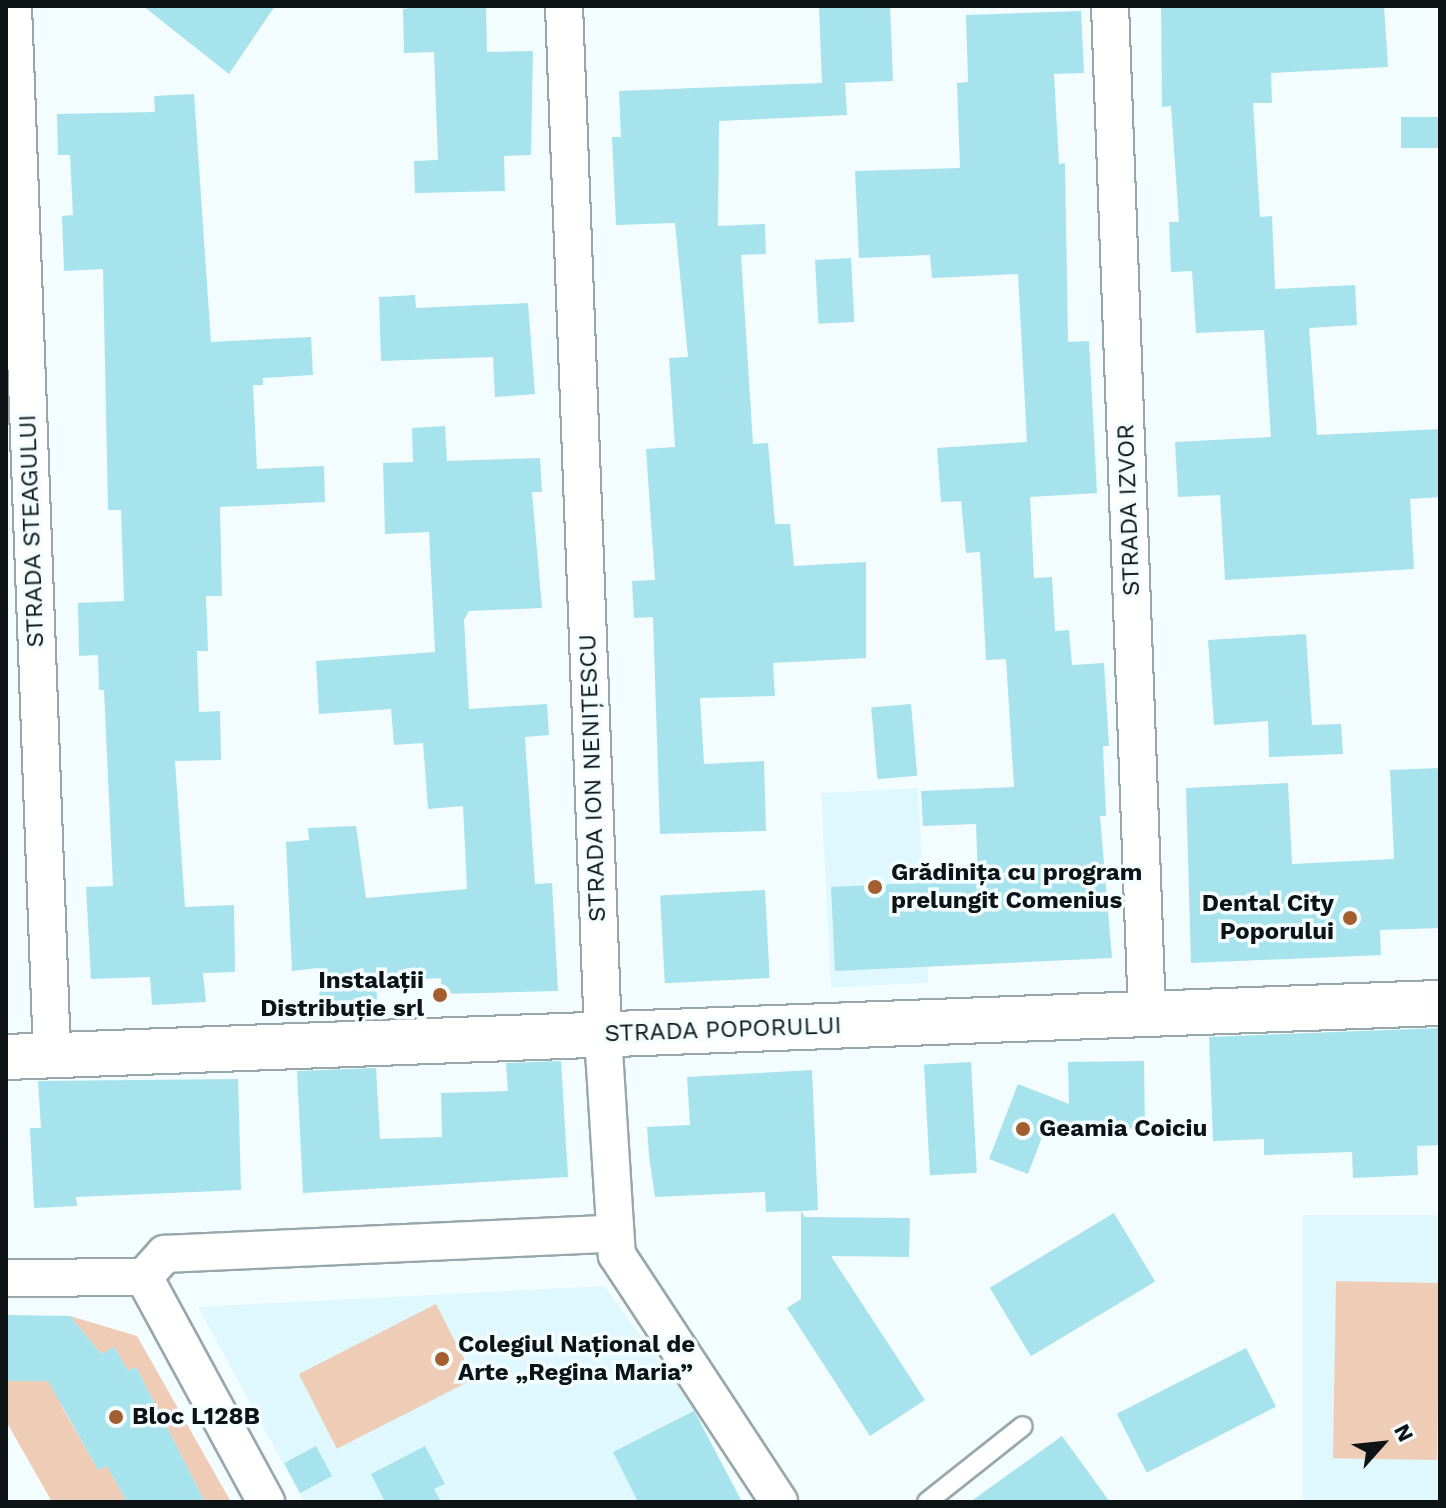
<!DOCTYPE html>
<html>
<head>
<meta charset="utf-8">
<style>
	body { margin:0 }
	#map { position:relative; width:1446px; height:1508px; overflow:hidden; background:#f3fdff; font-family:"Work Sans",sans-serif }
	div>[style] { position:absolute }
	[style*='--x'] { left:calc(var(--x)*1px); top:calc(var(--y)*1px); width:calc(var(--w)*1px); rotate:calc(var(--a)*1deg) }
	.built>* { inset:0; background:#def8fd; transform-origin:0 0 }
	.green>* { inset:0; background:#efccb6; transform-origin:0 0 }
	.building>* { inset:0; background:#a7e3ed; transform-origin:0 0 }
	.roads { filter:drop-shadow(2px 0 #98a8aa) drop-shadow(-2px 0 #98a8aa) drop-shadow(0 2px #98a8aa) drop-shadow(0 -2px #98a8aa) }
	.lane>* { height:18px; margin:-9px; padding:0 9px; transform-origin:9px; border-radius:9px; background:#fff }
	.street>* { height:36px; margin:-18px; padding:0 18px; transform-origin:18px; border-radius:18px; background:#fff }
	.secondary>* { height:44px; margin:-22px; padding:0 22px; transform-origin:22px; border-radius:22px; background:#fff }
	.dots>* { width:22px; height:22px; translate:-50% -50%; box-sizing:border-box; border:4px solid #f3fdff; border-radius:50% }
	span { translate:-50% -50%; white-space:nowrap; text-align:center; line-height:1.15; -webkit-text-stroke:7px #f3fdff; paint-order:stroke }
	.street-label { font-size:24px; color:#0e1415 }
	.poi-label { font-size:24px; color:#0e1415; font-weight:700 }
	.left { translate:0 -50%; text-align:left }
	.right { translate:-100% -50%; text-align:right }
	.frame { position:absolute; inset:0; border:8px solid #0e1415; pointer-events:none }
	.north { position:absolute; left:1342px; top:1404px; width:80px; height:80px; -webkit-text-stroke:6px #f3fdff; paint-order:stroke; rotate:63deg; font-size:22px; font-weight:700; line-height:32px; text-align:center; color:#0e1415 }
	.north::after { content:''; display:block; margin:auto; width:28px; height:36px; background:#0e1415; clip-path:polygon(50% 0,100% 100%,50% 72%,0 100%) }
</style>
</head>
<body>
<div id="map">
	<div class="built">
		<div style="left:918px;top:788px;width:195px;height:97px;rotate:87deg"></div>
		<div style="left:1440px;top:1215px;width:287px;height:137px;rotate:90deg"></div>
		<div style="clip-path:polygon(604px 1286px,695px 1410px,742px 1502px,304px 1502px,198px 1307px)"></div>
	</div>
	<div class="green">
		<div style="left:1440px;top:1283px;width:177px;height:104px;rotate:91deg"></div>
		<div style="left:436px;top:1304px;width:84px;height:154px;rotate:63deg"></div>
		<div style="clip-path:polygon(70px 1316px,137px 1336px,231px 1502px,205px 1502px,136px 1367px,128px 1371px,114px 1347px,101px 1354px)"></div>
		<div style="clip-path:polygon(6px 1381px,60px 1381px,62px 1407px,98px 1470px,107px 1466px,127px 1502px,52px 1502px,6px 1421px)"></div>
	</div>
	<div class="building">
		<div style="clip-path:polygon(143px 6px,275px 6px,229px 74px)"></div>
		<div style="clip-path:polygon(422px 6px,486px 6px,487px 52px,533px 51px,531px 155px,504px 156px,505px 191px,415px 193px,414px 161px,438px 160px,434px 52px,404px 53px,403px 9px)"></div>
		<div style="clip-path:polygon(819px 6px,890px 6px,893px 81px,845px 83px,847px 115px,719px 121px,718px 226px,765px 224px,766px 254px,741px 255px,753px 444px,768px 443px,775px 524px,790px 524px,794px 566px,866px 562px,866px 658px,773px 663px,775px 696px,700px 698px,704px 764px,764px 761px,766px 831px,660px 834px,653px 617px,634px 618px,632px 581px,655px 580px,646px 449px,675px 447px,669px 358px,688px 357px,675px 223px,616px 225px,612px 137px,621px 137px,619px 91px,822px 83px)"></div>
		<div style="clip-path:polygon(1161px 6px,1384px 6px,1388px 67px,1271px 73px,1272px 103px,1253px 103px,1260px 217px,1272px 216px,1275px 289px,1355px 285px,1357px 325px,1309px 328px,1317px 435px,1440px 429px,1440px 497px,1410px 499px,1414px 569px,1225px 580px,1220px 495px,1178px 497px,1175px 442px,1271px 437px,1264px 330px,1196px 333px,1192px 271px,1171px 272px,1169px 222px,1179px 222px,1171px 106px,1162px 107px)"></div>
		<div style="clip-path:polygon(1081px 11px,1084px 73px,1054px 74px,1059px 164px,1065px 163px,1068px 342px,1089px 341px,1097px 493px,1030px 497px,1034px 578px,1052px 577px,1055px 631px,1069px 630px,1072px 665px,1104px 663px,1109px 746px,1103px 746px,1106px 816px,1100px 816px,1112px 958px,835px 971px,831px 887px,978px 880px,976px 824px,923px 826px,921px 791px,1014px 787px,1006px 659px,986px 660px,980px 552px,966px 553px,961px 501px,941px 502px,937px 448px,1027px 442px,1018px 274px,932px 278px,930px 255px,859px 258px,855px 171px,960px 168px,957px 83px,968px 82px,966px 15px)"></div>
		<div style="clip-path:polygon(194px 94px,211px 342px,311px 337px,313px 375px,263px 378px,263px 385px,253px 385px,257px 469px,324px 466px,325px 502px,220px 507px,222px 596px,206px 596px,208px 651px,197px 651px,199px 712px,220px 711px,221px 760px,175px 761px,185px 907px,234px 905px,235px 972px,203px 973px,206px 1002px,152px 1005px,150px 977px,91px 979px,86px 887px,113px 886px,104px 690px,99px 690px,98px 655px,79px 656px,78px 603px,124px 601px,121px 510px,108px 510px,103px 269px,64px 271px,62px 216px,73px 215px,70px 155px,58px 155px,57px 114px,155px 112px,154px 96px)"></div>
		<div style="left:1401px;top:117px;width:39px;height:31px"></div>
		<div style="left:851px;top:258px;width:64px;height:36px;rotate:87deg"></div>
		<div style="clip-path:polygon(415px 295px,416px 308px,528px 303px,535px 394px,495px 397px,493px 357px,381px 361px,379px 297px)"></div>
		<div style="clip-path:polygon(445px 426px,447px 461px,540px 458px,542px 492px,532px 492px,542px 608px,469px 611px,464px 620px,469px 709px,547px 704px,549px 735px,525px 737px,535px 884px,552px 883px,558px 991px,441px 994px,441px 978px,376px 982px,377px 999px,320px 1002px,318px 968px,292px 971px,286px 842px,309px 840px,308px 828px,356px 826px,366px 898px,467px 889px,463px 806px,428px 809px,423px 743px,394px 745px,391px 709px,319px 714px,316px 661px,435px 652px,429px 532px,385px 534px,383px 463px,413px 462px,412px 428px)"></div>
		<div style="clip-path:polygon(1306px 634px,1312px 725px,1341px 724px,1343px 754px,1269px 757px,1268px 721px,1214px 725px,1208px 640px)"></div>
		<div style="left:911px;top:704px;width:72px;height:40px;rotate:85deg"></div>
		<div style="clip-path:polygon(1440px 768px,1440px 928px,1380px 930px,1381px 955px,1191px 963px,1186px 788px,1288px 783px,1292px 864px,1394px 859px,1390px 770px)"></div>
		<div style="left:765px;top:890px;width:88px;height:105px;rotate:87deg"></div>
		<div style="clip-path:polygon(1440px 1028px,1440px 1145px,1417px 1146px,1418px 1175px,1353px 1178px,1352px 1152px,1264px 1155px,1264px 1139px,1213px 1141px,1209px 1037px)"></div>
		<div style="clip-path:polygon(561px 1061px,568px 1177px,303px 1193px,297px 1071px,376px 1068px,380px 1139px,442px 1137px,441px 1093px,508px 1091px,506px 1063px)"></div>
		<div style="clip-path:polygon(1144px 1061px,1145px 1129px,1045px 1129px,1028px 1174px,989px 1159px,1018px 1084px,1069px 1104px,1068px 1062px)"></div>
		<div style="left:971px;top:1062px;width:111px;height:47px;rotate:87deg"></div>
		<div style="clip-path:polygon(812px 1070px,818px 1210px,801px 1211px,805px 1217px,910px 1218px,909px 1257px,831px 1256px,925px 1400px,870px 1436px,787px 1308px,801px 1299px,801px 1211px,766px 1212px,765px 1192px,655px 1197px,649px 1156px,647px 1127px,690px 1125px,687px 1077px)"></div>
		<div style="clip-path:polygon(238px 1079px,241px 1190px,76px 1197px,77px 1206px,34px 1208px,30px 1128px,41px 1128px,38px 1081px)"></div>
		<div style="left:1114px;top:1213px;width:80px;height:145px;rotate:59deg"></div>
		<div style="clip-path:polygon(6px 1315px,70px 1316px,101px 1354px,114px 1347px,128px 1371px,136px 1367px,205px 1502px,127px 1502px,107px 1466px,98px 1470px,48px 1381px,6px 1381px)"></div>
		<div style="left:1246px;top:1348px;width:66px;height:145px;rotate:63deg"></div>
		<div style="clip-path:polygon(694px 1411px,742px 1502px,638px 1502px,613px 1452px)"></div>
		<div style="clip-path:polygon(1062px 1436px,1110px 1502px,970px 1502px)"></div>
		<div style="left:316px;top:1446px;width:34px;height:36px;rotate:62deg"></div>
		<div style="clip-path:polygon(425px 1446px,445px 1484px,434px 1489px,441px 1502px,385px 1502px,371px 1474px)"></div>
	</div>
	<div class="roads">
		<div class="lane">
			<div style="--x:927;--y:1502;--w:122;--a:-38.4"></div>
		</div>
		<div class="street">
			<div style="--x:13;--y:6;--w:1050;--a:87.87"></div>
			<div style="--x:564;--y:6;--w:1030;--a:87.83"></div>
			<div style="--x:603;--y:1035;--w:220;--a:86.4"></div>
			<div style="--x:617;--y:1255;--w:295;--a:56.7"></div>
			<div style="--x:1110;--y:6;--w:1009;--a:87.9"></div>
			<div style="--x:144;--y:1277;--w:31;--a:-48"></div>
			<div style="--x:165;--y:1254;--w:449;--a:-2.6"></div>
			<div style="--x:6;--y:1278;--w:138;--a:-0.4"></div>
			<div style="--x:144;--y:1277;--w:256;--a:61.5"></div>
		</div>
		<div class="secondary">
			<div style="--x:6;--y:1057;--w:1435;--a:-2.16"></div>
		</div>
	</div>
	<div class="dots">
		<div style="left:875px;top:887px;background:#a35f30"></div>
		<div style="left:1350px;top:918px;background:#a35f30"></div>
		<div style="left:440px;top:995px;background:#a35f30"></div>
		<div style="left:1023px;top:1129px;background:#a35f30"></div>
		<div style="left:442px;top:1359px;background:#a35f30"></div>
		<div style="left:116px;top:1417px;background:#a35f30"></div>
	</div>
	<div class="street-label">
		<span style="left:1129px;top:510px;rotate:-92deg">STRADA IZVOR</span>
		<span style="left:32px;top:531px;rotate:-92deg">STRADA STEAGULUI</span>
		<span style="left:593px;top:778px;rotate:-92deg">STRADA ION NENIȚESCU</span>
		<span style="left:723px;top:1030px;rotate:-2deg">STRADA POPORULUI</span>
	</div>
	<div class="poi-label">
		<span class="left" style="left:891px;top:887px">Grădinița cu program<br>prelungit Comenius</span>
		<span class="right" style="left:1334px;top:918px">Dental City<br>Poporului</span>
		<span class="right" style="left:424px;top:995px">Instalații<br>Distribuție srl</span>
		<span class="left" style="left:1039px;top:1129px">Geamia Coiciu</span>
		<span class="left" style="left:458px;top:1359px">Colegiul Național de<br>Arte „Regina Maria”</span>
		<span class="left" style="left:132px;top:1417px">Bloc L128B</span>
	</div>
	<div class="frame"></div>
	<div class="north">N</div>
</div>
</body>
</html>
